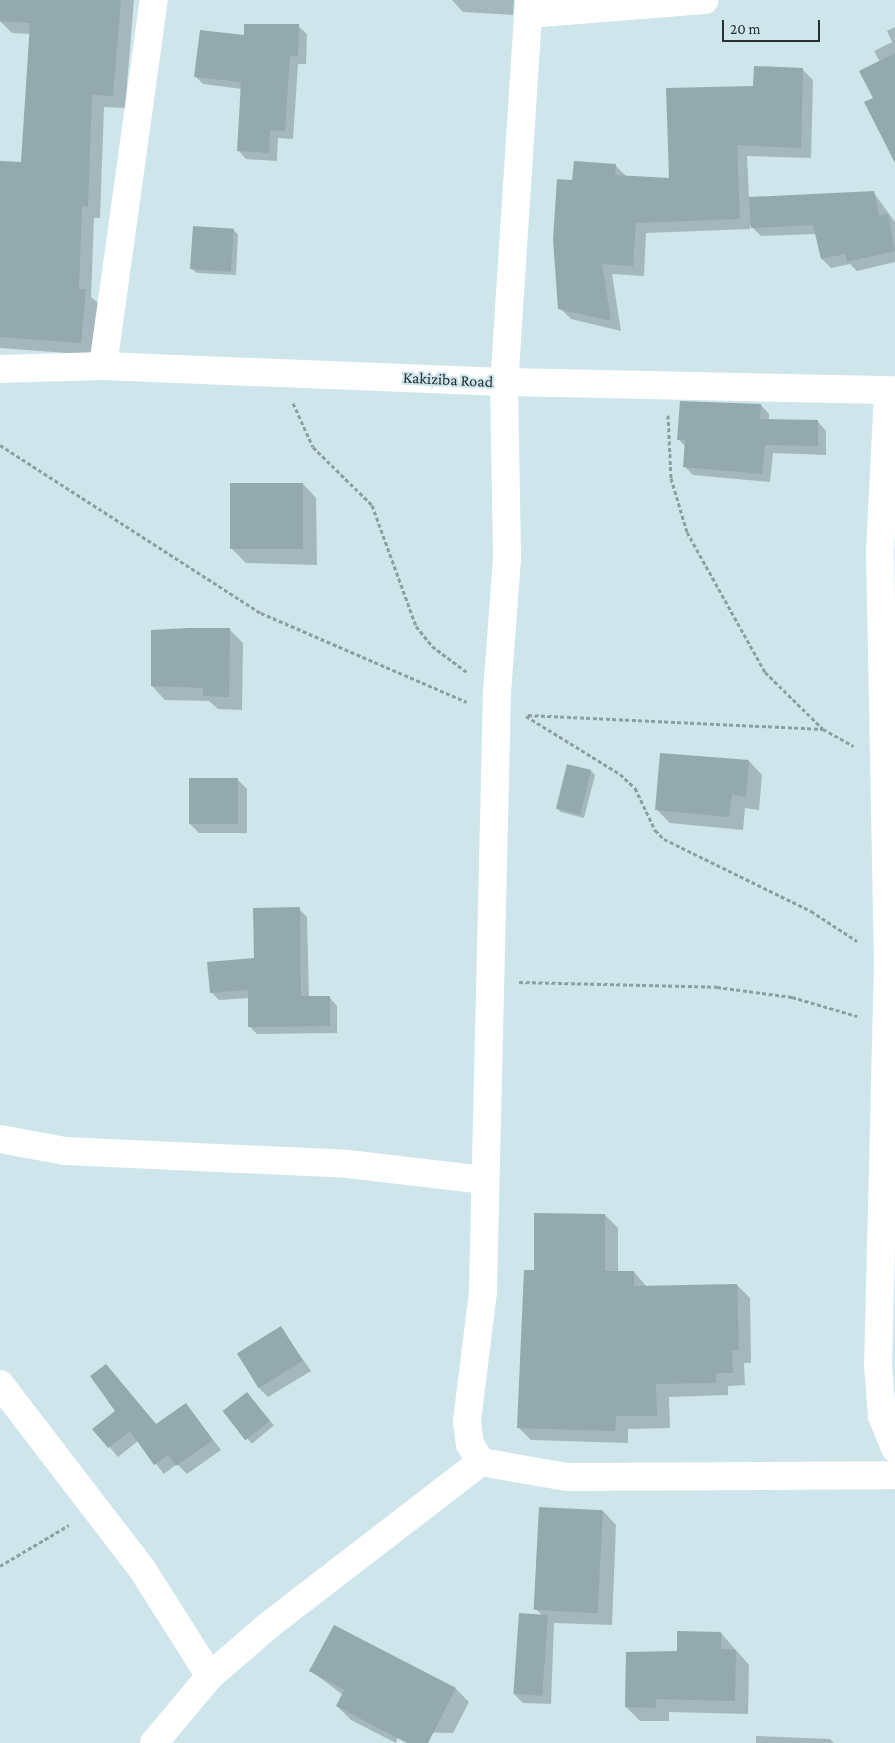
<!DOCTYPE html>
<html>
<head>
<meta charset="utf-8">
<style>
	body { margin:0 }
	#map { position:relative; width:895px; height:1743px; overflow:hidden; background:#cee5eb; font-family:"Crimson Pro",serif }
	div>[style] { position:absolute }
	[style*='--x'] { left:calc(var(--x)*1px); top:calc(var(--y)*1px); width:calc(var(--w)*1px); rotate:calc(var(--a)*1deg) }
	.shadow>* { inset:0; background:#0003; transform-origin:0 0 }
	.building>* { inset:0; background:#93a9ae; transform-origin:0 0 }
	.path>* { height:3px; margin-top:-1.5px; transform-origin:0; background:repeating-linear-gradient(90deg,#8d9ea3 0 4px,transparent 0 6.5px) }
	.street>* { height:28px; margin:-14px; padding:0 14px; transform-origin:14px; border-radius:14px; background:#fff }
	span { translate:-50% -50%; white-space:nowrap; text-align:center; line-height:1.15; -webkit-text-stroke:4px #cee5eb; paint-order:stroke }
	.street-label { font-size:16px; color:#262f31 }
	.scale { position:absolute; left:722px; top:20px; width:98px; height:22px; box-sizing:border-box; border:2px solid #262f31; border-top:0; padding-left:6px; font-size:15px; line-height:18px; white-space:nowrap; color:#262f31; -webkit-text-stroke:4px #cee5eb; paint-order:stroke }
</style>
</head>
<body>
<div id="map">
	<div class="shadow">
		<div style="clip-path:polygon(1px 0,134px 0,125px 108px,104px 107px,100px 218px,94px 218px,91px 297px,98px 303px,93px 355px,0 348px,0 163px,22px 164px,31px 34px,12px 33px,0 21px)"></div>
		<div style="clip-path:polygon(452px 0,514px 0,513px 15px,463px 12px)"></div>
		<div style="clip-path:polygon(298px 26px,307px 34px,306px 64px,298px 64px,293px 139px,278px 138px,277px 161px,246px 159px,238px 150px,242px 89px,203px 84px,195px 76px,245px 37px)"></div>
		<div style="clip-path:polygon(895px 27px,895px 155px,875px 98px,880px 62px,874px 51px,892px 42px,887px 31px)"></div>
		<div style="clip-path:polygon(802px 69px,813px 80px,811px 158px,747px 156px,749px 198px,874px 193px,895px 222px,895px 262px,857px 271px,850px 264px,831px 268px,822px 259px,816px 234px,761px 236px,750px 225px,750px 229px,646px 233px,644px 276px,612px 274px,621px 331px,571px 319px,560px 308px,574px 182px,615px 165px,626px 176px,671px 179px,754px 87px)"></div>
		<div style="clip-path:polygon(233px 230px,238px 234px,236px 275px,197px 273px,192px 269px)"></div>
		<div style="clip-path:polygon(761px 405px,769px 414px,769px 420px,818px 422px,826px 431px,826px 455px,773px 453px,770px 482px,693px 475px,684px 466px,686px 447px,678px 439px)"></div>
		<div style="clip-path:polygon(303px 484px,316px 498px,317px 565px,246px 563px,232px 549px)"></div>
		<div style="clip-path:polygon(230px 630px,243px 643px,242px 710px,218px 709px,209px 701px,165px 700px,152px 686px)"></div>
		<div style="clip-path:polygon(749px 761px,762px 775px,759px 810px,745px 808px,743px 830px,670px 823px,657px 810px)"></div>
		<div style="clip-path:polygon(591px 771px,595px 775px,584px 818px,561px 812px,557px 808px)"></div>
		<div style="clip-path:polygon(238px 780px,247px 789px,247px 833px,199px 833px,190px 824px)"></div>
		<div style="clip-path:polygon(299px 909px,307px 917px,309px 997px,329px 997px,337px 1006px,337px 1033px,257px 1034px,249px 1026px,249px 998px,219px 1000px,211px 992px,255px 959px)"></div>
		<div style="clip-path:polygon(605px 1215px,618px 1228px,618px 1272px,634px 1272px,647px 1287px,737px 1285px,750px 1298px,751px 1363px,744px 1363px,745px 1385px,728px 1386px,728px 1395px,669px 1397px,670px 1428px,628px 1429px,628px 1443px,531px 1440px,518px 1427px,535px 1271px)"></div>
		<div style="clip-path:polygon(281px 1328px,311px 1371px,268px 1397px,259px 1388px)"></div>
		<div style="clip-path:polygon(106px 1365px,157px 1425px,185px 1404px,221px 1450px,187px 1474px,177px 1464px,164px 1474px,138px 1441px,118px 1457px,94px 1429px,117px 1411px)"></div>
		<div style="left:247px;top:1393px;width:42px;height:29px;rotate:50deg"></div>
		<div style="clip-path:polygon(603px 1511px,616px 1525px,612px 1625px,554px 1623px,551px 1704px,523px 1703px,514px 1694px,543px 1616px,536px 1609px)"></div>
		<div style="clip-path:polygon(721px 1633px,749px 1665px,748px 1714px,669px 1712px,669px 1721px,640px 1721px,626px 1707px,678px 1652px)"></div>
		<div style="clip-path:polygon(311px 1671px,456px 1689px,469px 1702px,453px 1733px,399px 1732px,396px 1743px,351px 1720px,337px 1706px,343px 1695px)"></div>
		<div style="clip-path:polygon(756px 1736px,830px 1739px,834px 1743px,756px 1743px)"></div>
	</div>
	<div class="building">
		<div style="clip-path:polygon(0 0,121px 0,113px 96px,92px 95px,88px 207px,82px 206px,79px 289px,86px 289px,81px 343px,0 337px,0 161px,21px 162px,30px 23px,0 21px)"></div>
		<div style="clip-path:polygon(244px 24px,299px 24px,298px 57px,290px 56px,285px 131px,270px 130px,269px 153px,237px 151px,241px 82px,194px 77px,200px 30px,244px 35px)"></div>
		<div style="clip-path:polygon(895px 53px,895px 163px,864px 102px,873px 98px,859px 71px)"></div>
		<div style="clip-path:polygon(754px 66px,803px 68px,801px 148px,737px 145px,740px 219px,636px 223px,633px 266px,602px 264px,611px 321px,558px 309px,553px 239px,557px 179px,572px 180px,574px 161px,616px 164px,615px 175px,669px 178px,666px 88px,753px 86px)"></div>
		<div style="clip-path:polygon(874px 191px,879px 215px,888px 214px,895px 251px,847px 262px,845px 254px,821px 259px,813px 225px,751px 228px,749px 197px)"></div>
		<div style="left:193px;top:226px;width:41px;height:43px;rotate:4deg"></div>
		<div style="clip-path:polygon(680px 401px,761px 404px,760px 419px,818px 420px,818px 446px,765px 445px,762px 474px,683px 467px,685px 440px,677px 440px)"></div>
		<div style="left:230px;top:483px;width:73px;height:66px"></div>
		<div style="clip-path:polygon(189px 628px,230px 628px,229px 697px,203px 696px,203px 688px,151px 686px,151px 630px)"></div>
		<div style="clip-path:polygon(660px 753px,749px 760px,746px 797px,732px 795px,729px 817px,655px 810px)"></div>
		<div style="left:567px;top:764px;width:25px;height:46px;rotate:14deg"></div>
		<div style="left:189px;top:778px;width:49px;height:46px"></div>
		<div style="clip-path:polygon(300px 907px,301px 996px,330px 996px,330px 1026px,248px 1027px,248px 990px,210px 993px,207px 962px,254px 958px,253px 908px)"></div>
		<div style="clip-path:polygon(534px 1213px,605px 1214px,605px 1271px,634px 1271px,634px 1286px,737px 1284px,739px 1350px,732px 1350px,733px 1373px,716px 1373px,716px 1383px,656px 1384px,657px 1416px,616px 1416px,615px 1431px,517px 1428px,524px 1270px,534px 1270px)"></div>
		<div style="left:281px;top:1326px;width:41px;height:52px;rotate:58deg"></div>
		<div style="clip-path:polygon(106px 1364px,156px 1424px,186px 1403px,213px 1440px,176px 1466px,168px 1455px,154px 1465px,130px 1431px,108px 1448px,92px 1429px,115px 1411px,90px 1376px)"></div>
		<div style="left:247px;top:1392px;width:37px;height:31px;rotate:52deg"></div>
		<div style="left:539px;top:1507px;width:64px;height:103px;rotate:3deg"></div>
		<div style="left:519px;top:1613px;width:29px;height:81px;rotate:4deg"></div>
		<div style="clip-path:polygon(334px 1625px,456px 1688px,428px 1743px,407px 1743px,336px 1706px,344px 1690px,309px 1671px)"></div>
		<div style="clip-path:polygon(677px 1631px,721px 1632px,721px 1649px,736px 1650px,735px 1701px,656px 1699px,656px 1708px,625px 1707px,626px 1652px,677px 1651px)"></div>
	</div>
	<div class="path">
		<div style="--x:293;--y:403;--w:48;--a:65.6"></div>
		<div style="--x:313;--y:447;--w:83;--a:44.5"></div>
		<div style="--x:372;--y:505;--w:129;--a:70"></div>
		<div style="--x:416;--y:626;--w:26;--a:51"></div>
		<div style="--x:432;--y:646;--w:45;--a:36.9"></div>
		<div style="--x:668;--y:415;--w:63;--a:87.3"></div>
		<div style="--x:671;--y:478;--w:56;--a:73.5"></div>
		<div style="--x:687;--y:532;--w:160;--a:60.9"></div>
		<div style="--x:765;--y:672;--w:81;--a:44.5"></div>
		<div style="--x:0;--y:445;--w:310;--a:32.8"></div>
		<div style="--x:261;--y:613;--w:224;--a:23.4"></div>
		<div style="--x:528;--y:715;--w:295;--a:2.7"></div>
		<div style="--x:823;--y:729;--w:35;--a:29"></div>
		<div style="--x:526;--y:716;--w:110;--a:31.7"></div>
		<div style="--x:620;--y:774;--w:21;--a:43"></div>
		<div style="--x:635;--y:788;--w:47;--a:64.5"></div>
		<div style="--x:655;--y:830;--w:13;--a:45"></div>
		<div style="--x:664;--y:839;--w:164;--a:26.1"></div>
		<div style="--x:811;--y:911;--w:55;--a:33.1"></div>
		<div style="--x:519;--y:982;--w:198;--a:1.4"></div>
		<div style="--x:717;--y:987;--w:76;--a:7.6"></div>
		<div style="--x:792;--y:997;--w:68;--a:16.3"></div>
		<div style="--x:0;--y:1566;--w:80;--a:-30.7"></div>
	</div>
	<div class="street">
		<div style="--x:529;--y:0;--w:383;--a:93.7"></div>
		<div style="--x:504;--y:382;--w:177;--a:89"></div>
		<div style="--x:507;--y:559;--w:133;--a:94.3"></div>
		<div style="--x:497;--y:692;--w:600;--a:91.34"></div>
		<div style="--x:483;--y:1292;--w:130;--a:97.1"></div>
		<div style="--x:467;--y:1421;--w:23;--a:83"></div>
		<div style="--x:470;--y:1444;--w:21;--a:59"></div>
		<div style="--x:481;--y:1462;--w:87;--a:9.9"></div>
		<div style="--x:567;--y:1477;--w:328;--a:-0.3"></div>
		<div style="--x:528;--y:14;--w:177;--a:-4.5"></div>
		<div style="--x:103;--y:366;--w:370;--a:-82.1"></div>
		<div style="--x:0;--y:369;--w:103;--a:-1.7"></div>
		<div style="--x:103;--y:366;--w:401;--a:2.3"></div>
		<div style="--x:504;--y:382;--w:391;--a:1.2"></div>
		<div style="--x:888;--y:393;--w:156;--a:92.9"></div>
		<div style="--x:880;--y:549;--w:412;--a:88.9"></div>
		<div style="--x:888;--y:961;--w:403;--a:91.4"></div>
		<div style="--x:878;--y:1364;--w:52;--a:85.6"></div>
		<div style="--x:882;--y:1416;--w:35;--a:68"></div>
		<div style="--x:0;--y:1139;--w:66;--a:10.5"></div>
		<div style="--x:65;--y:1151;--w:283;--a:2.6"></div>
		<div style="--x:348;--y:1164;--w:138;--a:6.7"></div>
		<div style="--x:0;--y:1384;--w:233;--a:52.5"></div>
		<div style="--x:142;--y:1569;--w:127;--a:57.6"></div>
		<div style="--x:154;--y:1743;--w:87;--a:-50.1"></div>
		<div style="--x:210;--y:1676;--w:78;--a:-40.8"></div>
		<div style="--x:269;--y:1625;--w:267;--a:-37.6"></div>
	</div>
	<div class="street-label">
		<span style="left:448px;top:380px;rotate:3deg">Kakiziba Road</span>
	</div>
	<div class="scale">20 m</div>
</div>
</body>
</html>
